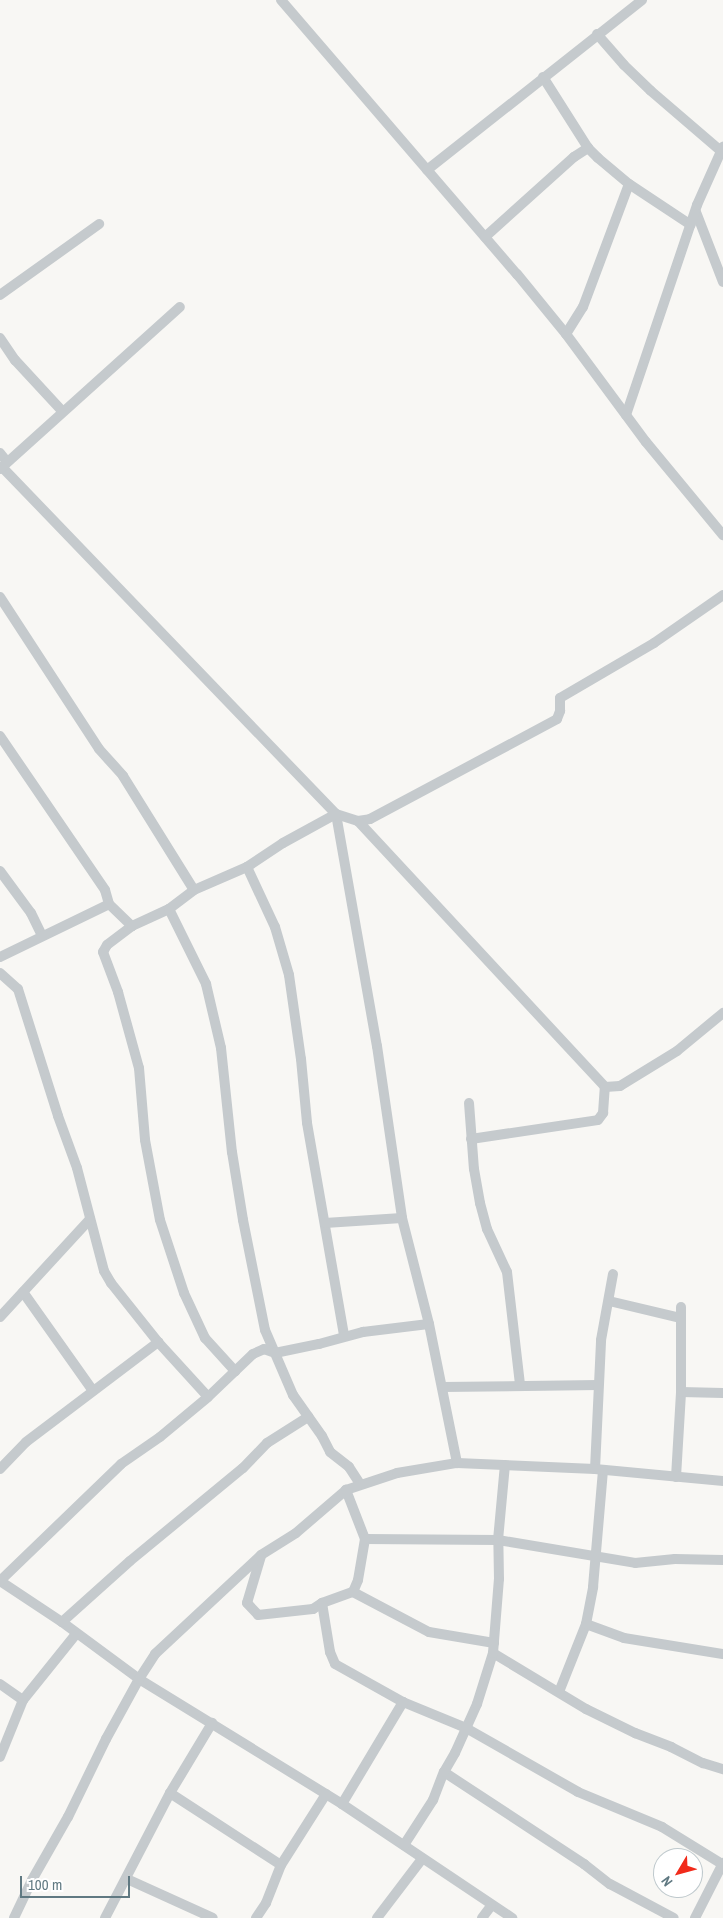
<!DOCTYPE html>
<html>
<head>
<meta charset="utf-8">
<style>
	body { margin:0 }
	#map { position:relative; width:723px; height:1918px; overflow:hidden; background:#f8f7f4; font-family:"Archivo Narrow",sans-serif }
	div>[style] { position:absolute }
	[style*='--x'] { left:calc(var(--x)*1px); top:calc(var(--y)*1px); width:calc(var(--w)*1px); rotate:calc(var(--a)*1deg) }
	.minor>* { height:10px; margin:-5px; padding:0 5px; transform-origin:5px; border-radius:5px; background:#c5cacd }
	span { translate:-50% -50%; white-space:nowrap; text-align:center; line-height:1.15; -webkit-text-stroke:5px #fff; paint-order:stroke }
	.north { position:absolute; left:653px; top:1848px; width:50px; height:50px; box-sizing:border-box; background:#fff; border:1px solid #bfc9cd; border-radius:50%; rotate:233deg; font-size:14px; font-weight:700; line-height:20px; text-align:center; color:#607982 }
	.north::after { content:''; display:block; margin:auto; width:18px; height:22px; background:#f12b1b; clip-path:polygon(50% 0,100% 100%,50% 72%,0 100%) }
	.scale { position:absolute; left:20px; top:1876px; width:110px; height:22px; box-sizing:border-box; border:2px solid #607982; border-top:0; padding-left:6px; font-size:15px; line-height:18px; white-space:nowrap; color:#607982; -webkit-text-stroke:4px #fff; paint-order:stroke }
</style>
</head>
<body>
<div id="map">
	<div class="minor">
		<div style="--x:281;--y:0;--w:362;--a:49.3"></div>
		<div style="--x:517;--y:274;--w:77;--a:50.8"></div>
		<div style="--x:566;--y:334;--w:134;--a:53.5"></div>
		<div style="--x:646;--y:442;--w:121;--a:50.4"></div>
		<div style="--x:597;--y:34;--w:41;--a:48.9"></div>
		<div style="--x:624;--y:65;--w:37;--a:44"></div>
		<div style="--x:651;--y:91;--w:92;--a:40.6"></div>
		<div style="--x:543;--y:77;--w:84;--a:57.6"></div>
		<div style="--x:588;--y:148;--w:14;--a:45"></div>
		<div style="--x:598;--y:158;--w:40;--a:40"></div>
		<div style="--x:629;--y:184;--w:74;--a:33.5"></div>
		<div style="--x:427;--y:170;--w:274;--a:-38.3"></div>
		<div style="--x:696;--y:212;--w:75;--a:68.9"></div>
		<div style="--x:485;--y:237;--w:120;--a:-42"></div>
		<div style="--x:574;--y:157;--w:17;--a:-33"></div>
		<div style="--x:0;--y:295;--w:122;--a:-35.6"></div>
		<div style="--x:566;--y:334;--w:32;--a:-58"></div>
		<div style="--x:583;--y:307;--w:131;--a:-69.5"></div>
		<div style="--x:0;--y:338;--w:27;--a:56"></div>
		<div style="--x:15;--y:360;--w:69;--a:47.3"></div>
		<div style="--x:626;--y:415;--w:222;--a:-71.3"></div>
		<div style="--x:697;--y:205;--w:64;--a:-65.9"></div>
		<div style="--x:0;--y:453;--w:11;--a:52"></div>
		<div style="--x:2;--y:467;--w:482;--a:46.1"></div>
		<div style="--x:336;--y:814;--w:23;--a:18"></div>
		<div style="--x:358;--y:821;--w:12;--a:-9"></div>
		<div style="--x:370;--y:819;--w:212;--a:-28.1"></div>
		<div style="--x:557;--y:719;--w:9;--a:-69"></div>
		<div style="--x:560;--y:711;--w:13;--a:-90"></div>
		<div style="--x:560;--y:698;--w:109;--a:-30.3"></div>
		<div style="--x:654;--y:643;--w:84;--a:-34.8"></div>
		<div style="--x:0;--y:469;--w:242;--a:-42"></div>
		<div style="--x:0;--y:597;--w:181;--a:56.9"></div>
		<div style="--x:99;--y:749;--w:36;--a:48"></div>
		<div style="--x:123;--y:776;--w:134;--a:58.1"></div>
		<div style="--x:0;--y:736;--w:186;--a:55.7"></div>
		<div style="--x:105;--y:890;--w:15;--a:74"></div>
		<div style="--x:336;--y:814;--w:236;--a:80"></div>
		<div style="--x:377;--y:1046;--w:174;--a:81.7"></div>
		<div style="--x:402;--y:1218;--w:109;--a:75.7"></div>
		<div style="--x:429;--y:1324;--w:142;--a:78.6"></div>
		<div style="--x:358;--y:821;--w:363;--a:47.1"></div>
		<div style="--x:247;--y:867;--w:66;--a:65"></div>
		<div style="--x:275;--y:927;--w:50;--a:73.7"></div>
		<div style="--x:289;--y:975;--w:85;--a:81.9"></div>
		<div style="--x:301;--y:1059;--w:64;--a:84.6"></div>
		<div style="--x:307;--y:1123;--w:216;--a:80.1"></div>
		<div style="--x:0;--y:871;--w:52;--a:53.6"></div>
		<div style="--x:31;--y:913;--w:25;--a:64"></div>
		<div style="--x:169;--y:909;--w:84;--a:63.7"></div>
		<div style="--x:206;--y:984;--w:66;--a:76.8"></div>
		<div style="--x:221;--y:1048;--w:105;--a:84"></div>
		<div style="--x:232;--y:1152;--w:69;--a:80.8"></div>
		<div style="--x:243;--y:1220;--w:112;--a:78.7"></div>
		<div style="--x:265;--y:1330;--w:71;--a:66.7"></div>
		<div style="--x:293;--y:1395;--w:50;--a:54.7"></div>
		<div style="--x:322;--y:1436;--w:18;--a:63"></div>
		<div style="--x:330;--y:1452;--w:24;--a:38"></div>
		<div style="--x:349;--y:1467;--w:20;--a:57"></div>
		<div style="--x:132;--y:926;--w:31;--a:143"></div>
		<div style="--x:107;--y:945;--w:8;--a:120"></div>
		<div style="--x:103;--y:952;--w:43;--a:69.4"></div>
		<div style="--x:118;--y:992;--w:79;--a:74.6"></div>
		<div style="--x:139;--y:1068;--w:72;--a:85.2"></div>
		<div style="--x:145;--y:1140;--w:81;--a:79.4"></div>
		<div style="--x:160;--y:1220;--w:77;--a:71.8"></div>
		<div style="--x:184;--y:1293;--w:50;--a:65"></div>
		<div style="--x:205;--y:1338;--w:45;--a:47.7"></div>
		<div style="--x:0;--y:957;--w:121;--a:-25.9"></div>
		<div style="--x:109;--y:904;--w:32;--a:44"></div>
		<div style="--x:132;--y:926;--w:41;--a:-24.7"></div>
		<div style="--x:169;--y:909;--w:31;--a:-37"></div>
		<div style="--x:194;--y:890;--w:58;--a:-23.5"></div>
		<div style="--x:247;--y:867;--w:43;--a:-33.7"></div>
		<div style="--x:283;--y:843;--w:60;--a:-28.7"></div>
		<div style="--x:0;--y:973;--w:24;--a:42"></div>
		<div style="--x:18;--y:989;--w:133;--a:72.5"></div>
		<div style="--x:58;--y:1116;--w:55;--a:69.9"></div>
		<div style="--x:77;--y:1168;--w:106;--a:75.3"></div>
		<div style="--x:104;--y:1271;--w:14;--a:60"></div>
		<div style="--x:111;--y:1283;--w:75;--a:51.5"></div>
		<div style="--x:158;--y:1342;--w:74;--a:47.7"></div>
		<div style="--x:208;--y:1397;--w:62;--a:-43.7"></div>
		<div style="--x:253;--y:1354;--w:12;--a:-24"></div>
		<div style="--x:264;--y:1349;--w:12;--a:20"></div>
		<div style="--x:275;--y:1353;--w:45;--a:-11.6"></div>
		<div style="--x:319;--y:1344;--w:46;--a:-15.3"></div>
		<div style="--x:363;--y:1332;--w:66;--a:-6.9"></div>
		<div style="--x:469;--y:1103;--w:66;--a:85.7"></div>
		<div style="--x:474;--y:1169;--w:35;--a:80"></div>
		<div style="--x:480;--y:1203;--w:27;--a:75"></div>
		<div style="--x:487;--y:1229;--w:47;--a:65.1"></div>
		<div style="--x:507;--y:1272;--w:114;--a:83.4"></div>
		<div style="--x:471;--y:1139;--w:128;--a:-8.5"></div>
		<div style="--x:598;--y:1120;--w:9;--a:-54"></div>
		<div style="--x:603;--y:1113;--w:26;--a:-86"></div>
		<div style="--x:605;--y:1087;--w:15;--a:-4"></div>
		<div style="--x:620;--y:1086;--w:67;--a:-31.6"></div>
		<div style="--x:677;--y:1051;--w:60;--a:-39.6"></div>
		<div style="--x:325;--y:1223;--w:77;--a:-3.7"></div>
		<div style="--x:23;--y:1292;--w:121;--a:54.7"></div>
		<div style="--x:609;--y:1301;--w:74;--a:13.3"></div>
		<div style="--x:0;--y:1317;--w:133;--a:-47.4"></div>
		<div style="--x:443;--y:1387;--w:155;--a:-0.7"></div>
		<div style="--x:681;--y:1392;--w:42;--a:1.4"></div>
		<div style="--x:0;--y:1469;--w:37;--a:-46"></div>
		<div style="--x:26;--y:1442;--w:166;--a:-37.1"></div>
		<div style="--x:595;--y:1469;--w:129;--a:-87.3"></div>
		<div style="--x:601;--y:1340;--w:67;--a:-79.7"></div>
		<div style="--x:676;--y:1477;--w:85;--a:-86.6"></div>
		<div style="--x:681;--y:1392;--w:85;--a:-90"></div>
		<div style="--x:365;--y:1539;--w:133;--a:0.4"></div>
		<div style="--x:498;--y:1540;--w:139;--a:9.5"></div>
		<div style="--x:635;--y:1563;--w:40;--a:-5.7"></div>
		<div style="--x:675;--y:1559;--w:48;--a:1.2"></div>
		<div style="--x:261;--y:1556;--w:49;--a:106.6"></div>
		<div style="--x:247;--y:1603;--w:16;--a:47"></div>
		<div style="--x:258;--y:1615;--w:55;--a:-6.2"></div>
		<div style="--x:313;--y:1609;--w:11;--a:-34"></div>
		<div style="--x:322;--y:1603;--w:33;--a:-20"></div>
		<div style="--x:353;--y:1592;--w:13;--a:-67"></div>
		<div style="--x:358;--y:1580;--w:42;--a:-80.3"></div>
		<div style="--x:365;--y:1539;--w:53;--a:-111.2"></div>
		<div style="--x:0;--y:1581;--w:74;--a:33.5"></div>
		<div style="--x:62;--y:1622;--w:96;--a:36.5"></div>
		<div style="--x:139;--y:1679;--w:238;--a:31.6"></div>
		<div style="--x:342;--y:1804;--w:205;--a:33.8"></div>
		<div style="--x:0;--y:1581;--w:168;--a:-44"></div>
		<div style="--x:121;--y:1464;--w:47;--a:-34.7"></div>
		<div style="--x:160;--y:1437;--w:62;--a:-39.8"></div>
		<div style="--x:353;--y:1592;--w:86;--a:27.8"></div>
		<div style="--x:429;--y:1632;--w:66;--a:9.6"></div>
		<div style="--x:322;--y:1603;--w:50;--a:80.7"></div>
		<div style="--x:330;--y:1652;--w:13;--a:67"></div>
		<div style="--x:335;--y:1664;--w:78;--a:29.2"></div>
		<div style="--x:403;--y:1702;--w:68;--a:22.4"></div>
		<div style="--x:466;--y:1728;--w:129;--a:29.7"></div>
		<div style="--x:578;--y:1792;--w:91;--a:22.6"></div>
		<div style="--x:662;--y:1827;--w:70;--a:31.7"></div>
		<div style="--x:62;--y:1622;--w:91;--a:-41.9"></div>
		<div style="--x:130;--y:1561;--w:146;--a:-39.5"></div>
		<div style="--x:243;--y:1468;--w:35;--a:-46"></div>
		<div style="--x:267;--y:1443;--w:49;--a:-32.4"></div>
		<div style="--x:586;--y:1624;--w:40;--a:20.2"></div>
		<div style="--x:624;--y:1638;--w:100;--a:9.2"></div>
		<div style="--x:493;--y:1653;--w:109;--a:31.1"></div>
		<div style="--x:586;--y:1709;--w:55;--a:26.1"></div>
		<div style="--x:635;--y:1733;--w:39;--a:21"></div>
		<div style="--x:671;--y:1747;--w:36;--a:27"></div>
		<div style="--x:703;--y:1763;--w:21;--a:17"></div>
		<div style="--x:0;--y:1684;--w:28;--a:35"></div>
		<div style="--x:559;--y:1692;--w:73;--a:-68.3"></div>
		<div style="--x:586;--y:1624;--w:38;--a:-79"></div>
		<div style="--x:593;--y:1587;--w:116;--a:-85.1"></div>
		<div style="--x:0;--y:1757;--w:61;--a:-68"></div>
		<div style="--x:23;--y:1700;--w:85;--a:-51.2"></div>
		<div style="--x:444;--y:1772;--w:168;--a:33.3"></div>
		<div style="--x:584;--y:1864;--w:33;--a:38"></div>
		<div style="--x:610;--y:1884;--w:72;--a:28"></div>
		<div style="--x:170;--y:1793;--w:132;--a:33"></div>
		<div style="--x:342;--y:1804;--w:119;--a:-59.1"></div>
		<div style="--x:404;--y:1845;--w:54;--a:-57.2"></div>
		<div style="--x:433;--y:1800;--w:30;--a:-69"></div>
		<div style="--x:444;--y:1772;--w:22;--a:-60"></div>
		<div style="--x:455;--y:1753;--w:54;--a:-65.8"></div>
		<div style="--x:477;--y:1704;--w:53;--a:-72.6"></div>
		<div style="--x:493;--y:1653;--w:74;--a:-85.4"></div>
		<div style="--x:499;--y:1579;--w:39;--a:-91"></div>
		<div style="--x:498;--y:1540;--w:75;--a:-84.7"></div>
		<div style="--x:127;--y:1879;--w:94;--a:24.4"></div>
		<div style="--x:14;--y:1918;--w:42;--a:-64.7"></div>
		<div style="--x:32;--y:1880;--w:73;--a:-60.3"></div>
		<div style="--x:68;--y:1817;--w:87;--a:-64"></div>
		<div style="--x:106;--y:1739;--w:68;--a:-61.2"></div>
		<div style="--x:139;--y:1679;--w:30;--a:-57"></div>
		<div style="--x:155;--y:1654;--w:145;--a:-43"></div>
		<div style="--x:261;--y:1555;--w:41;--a:-32.2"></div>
		<div style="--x:296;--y:1533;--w:66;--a:-40.7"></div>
		<div style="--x:346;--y:1490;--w:54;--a:-18.4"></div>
		<div style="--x:397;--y:1473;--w:61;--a:-9.5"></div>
		<div style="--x:457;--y:1463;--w:138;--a:2.5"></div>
		<div style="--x:595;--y:1469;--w:129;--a:5.4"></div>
		<div style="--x:105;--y:1918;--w:141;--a:-62.5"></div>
		<div style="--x:170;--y:1793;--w:82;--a:-59"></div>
		<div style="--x:256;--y:1918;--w:18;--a:-56"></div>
		<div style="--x:266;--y:1903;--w:41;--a:-68.5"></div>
		<div style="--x:281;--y:1865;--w:84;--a:-57.6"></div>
		<div style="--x:377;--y:1918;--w:74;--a:-52.7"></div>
		<div style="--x:482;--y:1918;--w:15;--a:-53"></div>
		<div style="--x:695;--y:1918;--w:62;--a:-63"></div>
	</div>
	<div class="north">N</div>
	<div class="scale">100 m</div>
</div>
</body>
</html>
